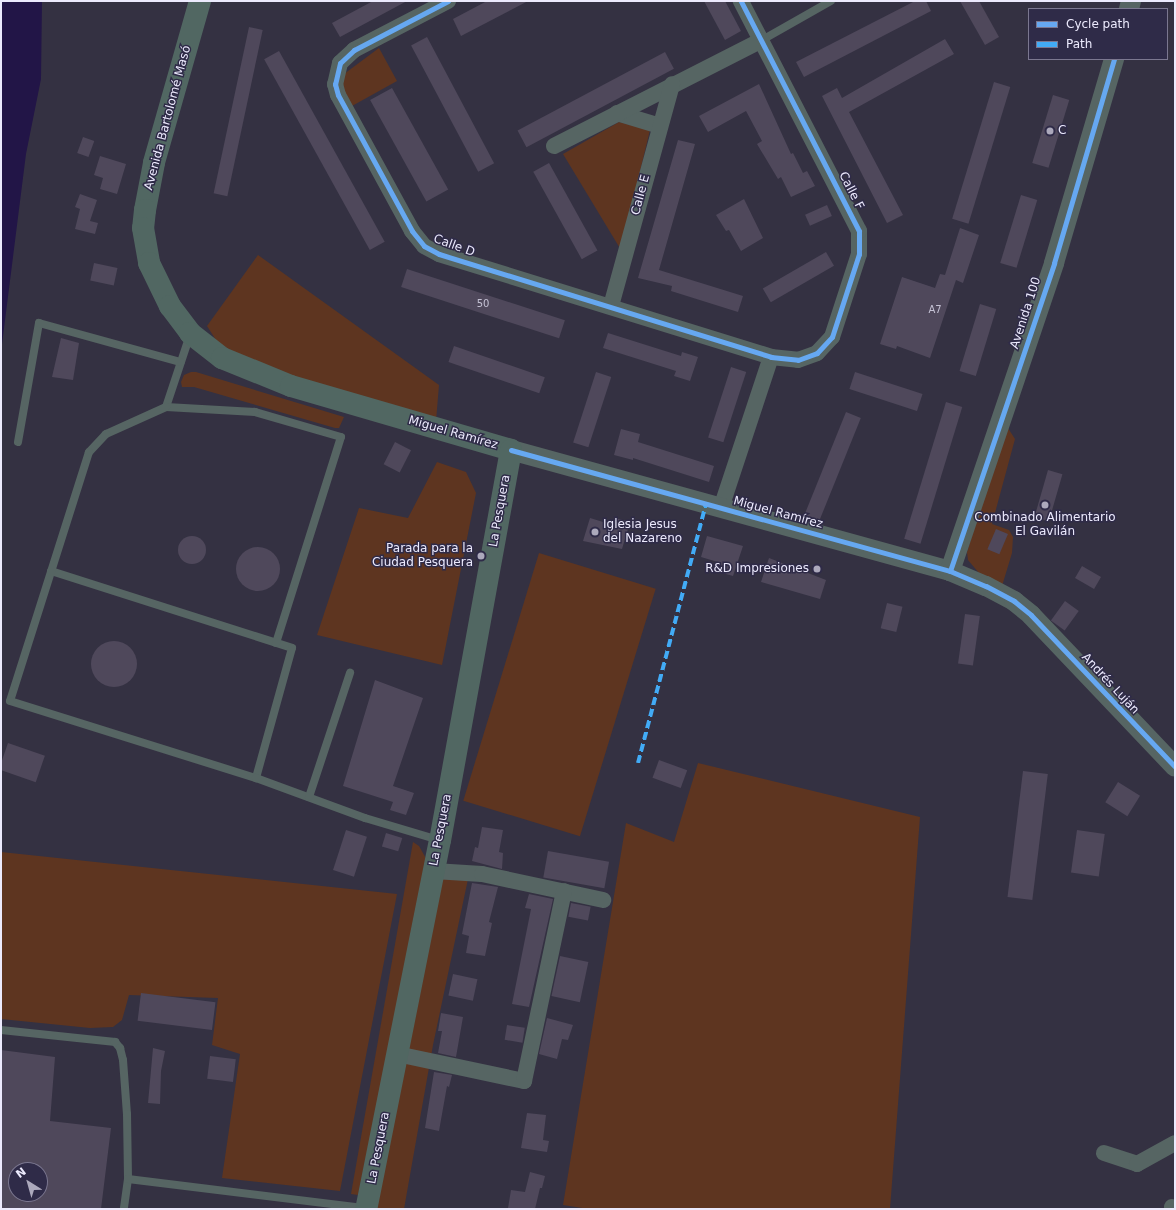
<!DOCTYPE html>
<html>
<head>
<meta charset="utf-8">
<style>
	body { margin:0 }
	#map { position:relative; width:1176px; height:1210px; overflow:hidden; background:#343142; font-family:"DejaVu Sans",sans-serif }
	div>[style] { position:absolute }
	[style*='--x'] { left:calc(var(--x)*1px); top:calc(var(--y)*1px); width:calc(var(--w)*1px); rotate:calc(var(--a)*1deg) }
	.green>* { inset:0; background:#5e3520; transform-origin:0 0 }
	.water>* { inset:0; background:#221547 }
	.building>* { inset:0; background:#4f485b; transform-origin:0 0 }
	.round { border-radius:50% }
	.service>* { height:8px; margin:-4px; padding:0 4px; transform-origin:4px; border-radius:4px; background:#566563 }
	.minor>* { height:16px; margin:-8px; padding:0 8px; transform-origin:8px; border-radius:8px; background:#566563 }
	.tertiary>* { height:20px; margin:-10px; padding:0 10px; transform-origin:10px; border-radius:10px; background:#566563 }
	.secondary>* { height:22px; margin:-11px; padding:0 11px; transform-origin:11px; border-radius:11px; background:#516762 }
	.quiet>* { height:4px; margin-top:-2px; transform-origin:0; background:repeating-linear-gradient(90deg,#42abf6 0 8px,transparent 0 12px) }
	.cycleway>* { height:5px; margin:-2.5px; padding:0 2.5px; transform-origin:2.5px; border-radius:2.5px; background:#66a8f1 }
	.dots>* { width:11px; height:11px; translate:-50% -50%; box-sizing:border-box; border:2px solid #2f2b48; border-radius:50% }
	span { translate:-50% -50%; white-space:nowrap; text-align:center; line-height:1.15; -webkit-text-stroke:3px #2f2b48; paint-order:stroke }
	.number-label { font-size:10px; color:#c5c2d4 }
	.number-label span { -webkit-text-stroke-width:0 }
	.street-label { font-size:12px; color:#eceafd }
	.poi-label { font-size:12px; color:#eceafd }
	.left { translate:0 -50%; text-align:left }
	.right { translate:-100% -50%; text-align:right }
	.frame { position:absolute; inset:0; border:2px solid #eceafd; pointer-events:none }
	.legend { position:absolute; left:1028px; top:8px; width:140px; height:52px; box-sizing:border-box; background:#2f2b48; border:1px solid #7b7790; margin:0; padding:5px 7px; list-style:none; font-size:12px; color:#eceafd }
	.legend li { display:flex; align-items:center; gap:8px; height:20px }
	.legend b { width:20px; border:1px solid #7b7790 }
	.north { position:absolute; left:8px; top:1162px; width:40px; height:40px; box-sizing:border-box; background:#2f2b48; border:1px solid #7b7790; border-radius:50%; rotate:323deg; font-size:11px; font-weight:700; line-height:16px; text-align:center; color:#eceafd }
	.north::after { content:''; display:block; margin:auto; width:14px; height:18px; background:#aca9bc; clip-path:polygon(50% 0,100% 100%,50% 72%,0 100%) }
</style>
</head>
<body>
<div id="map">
	<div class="green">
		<div style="clip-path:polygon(379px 48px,397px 81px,352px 106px,340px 84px,344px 74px)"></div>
		<div style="clip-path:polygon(619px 122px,650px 130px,621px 250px,563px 154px)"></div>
		<div style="clip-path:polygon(258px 255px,439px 385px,436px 421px,298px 380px,230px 353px,216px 340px,207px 326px)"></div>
		<div style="clip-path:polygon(191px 372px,196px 372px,344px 417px,339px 428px,335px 428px,194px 387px,182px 387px,181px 382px,184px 375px)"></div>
		<div style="clip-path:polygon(1006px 425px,1015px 439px,992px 524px,1009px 530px,1013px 537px,1012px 553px,1002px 586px,984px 579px,968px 560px,967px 552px)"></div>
		<div style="clip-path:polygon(437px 462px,466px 472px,476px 493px,442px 665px,317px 635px,359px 508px,408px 518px)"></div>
		<div style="left:539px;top:553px;width:122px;height:259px;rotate:17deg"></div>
		<div style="clip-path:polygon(698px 763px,920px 817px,890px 1209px,589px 1209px,563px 1205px,626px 823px,674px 842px)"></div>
		<div style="clip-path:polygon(413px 842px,419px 846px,428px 862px,358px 1195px,351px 1194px)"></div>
		<div style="clip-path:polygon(1px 852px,397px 894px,340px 1191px,222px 1178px,240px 1054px,212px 1045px,218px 998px,129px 995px,122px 1020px,113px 1027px,90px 1028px,1px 1019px)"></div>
		<div style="clip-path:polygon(441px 874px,468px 879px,433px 1045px,404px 1209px,373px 1209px)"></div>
	</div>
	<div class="water">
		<div style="clip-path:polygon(1px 1px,42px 1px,41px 79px,26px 154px,1px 352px)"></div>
	</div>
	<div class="building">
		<div style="clip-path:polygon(373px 1px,407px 1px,340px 37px,332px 23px)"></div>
		<div style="clip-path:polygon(487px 1px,528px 1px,461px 36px,453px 19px)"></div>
		<div style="clip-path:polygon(704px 1px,725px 1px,741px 31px,725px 40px)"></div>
		<div style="clip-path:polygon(915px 1px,926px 1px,931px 11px,804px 77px,796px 62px)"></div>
		<div style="clip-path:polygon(960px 1px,979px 1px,999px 37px,985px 45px)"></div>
		<div style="left:249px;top:27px;width:14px;height:170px;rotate:12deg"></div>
		<div style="left:427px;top:37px;width:143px;height:18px;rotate:62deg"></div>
		<div style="clip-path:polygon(945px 39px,954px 54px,849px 112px,903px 215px,887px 223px,822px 96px,837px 88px,842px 98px)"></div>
		<div style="left:279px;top:51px;width:218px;height:17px;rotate:61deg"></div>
		<div style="left:665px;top:52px;width:19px;height:167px;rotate:62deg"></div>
		<div style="left:994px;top:82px;width:17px;height:143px;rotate:17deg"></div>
		<div style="clip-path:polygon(759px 84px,791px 154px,793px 153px,803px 173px,807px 171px,815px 186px,791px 197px,781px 177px,778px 179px,757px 144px,762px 141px,746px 111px,708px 132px,699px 116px)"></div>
		<div style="left:392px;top:88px;width:116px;height:25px;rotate:61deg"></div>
		<div style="left:1053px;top:95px;width:17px;height:71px;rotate:17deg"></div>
		<div style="left:83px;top:137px;width:12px;height:17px;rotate:20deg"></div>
		<div style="clip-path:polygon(678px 140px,695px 144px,659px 270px,743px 296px,738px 312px,671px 291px,672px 286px,638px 278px)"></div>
		<div style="clip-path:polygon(100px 156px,126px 164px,117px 194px,100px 189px,103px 178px,94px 175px)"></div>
		<div style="left:549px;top:163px;width:100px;height:18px;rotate:61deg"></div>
		<div style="clip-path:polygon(80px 194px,97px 200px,90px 221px,98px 223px,95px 234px,75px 229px,80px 209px,75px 207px)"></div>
		<div style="left:1021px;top:195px;width:17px;height:71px;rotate:17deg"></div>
		<div style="clip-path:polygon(744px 199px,763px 238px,741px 251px,729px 230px,726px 231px,716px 215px)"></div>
		<div style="left:827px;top:205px;width:12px;height:24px;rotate:66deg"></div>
		<div style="clip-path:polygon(960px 228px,979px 235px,963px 283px,956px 280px,930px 358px,897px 346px,896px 349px,880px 344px,902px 277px,935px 288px,940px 274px,945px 275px)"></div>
		<div style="left:826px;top:252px;width:16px;height:73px;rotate:60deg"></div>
		<div style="left:94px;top:263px;width:24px;height:18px;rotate:12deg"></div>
		<div style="left:407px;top:269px;width:166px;height:19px;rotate:18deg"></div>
		<div style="left:980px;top:304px;width:17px;height:70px;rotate:17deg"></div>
		<div style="clip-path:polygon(608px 333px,681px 356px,682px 352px,698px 357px,690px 381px,674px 376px,676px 371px,603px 348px)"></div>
		<div style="clip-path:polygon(61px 338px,79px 343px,73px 380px,52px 377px)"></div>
		<div style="left:454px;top:346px;width:96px;height:17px;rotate:19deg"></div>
		<div style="left:731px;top:367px;width:16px;height:74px;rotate:18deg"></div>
		<div style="left:596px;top:372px;width:16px;height:74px;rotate:18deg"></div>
		<div style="left:855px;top:372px;width:71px;height:18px;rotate:18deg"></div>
		<div style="left:946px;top:402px;width:17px;height:143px;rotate:17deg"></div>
		<div style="left:846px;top:412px;width:16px;height:112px;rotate:22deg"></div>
		<div style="clip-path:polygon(621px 429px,640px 434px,638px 442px,714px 466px,709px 482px,633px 458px,633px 460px,614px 455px)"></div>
		<div style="left:395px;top:442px;width:18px;height:25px;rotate:27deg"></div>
		<div style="left:1048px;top:470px;width:15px;height:49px;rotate:16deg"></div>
		<div style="clip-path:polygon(590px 518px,613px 525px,615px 518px,630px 522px,622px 549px,583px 541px)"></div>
		<div style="left:996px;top:529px;width:13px;height:22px;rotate:23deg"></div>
		<div style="clip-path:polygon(707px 536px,743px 546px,733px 576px,719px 572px,721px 563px,701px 557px)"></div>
		<div class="round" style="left:178px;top:536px;width:28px;height:28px"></div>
		<div class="round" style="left:236px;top:547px;width:44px;height:44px"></div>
		<div style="clip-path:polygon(769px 558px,826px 580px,820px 599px,761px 582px)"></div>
		<div style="left:1082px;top:566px;width:22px;height:14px;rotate:30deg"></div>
		<div style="left:1065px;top:601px;width:17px;height:24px;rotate:36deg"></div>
		<div style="left:887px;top:603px;width:16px;height:26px;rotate:14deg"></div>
		<div style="left:965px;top:614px;width:15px;height:50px;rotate:8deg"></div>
		<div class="round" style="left:91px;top:641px;width:46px;height:46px"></div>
		<div style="clip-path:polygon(375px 680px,423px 698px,393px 786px,414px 793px,406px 815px,390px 810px,393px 802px,343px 786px)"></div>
		<div style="left:8px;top:743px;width:39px;height:28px;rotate:19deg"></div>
		<div style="left:659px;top:760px;width:30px;height:19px;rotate:20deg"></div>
		<div style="left:1023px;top:771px;width:25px;height:127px;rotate:7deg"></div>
		<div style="left:1118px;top:782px;width:26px;height:24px;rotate:32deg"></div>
		<div style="clip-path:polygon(482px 827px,503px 830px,499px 852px,503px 853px,502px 869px,472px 861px,475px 847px,478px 848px)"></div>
		<div style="left:346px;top:830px;width:22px;height:42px;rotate:18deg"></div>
		<div style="left:1077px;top:830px;width:28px;height:43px;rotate:8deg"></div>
		<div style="left:386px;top:833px;width:17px;height:14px;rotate:17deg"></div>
		<div style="left:548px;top:851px;width:62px;height:27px;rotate:10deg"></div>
		<div style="clip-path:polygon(472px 883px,498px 887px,489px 922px,492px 923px,485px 956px,466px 953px,469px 936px,462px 934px)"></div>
		<div style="clip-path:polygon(529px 894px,553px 899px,529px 1007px,512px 1004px,531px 909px,525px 908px)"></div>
		<div style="left:571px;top:903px;width:20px;height:14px;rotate:11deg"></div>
		<div style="left:560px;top:956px;width:29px;height:41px;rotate:12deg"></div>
		<div style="left:453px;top:974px;width:25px;height:22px;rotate:12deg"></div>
		<div style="left:141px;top:993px;width:75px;height:28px;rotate:7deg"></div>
		<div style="clip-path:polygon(441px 1013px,463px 1017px,456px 1057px,438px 1053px,442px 1031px,438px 1031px)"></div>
		<div style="clip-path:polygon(547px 1018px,573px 1025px,568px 1040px,562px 1039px,557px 1059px,539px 1054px)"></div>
		<div style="left:507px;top:1025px;width:18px;height:15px;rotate:9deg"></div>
		<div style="clip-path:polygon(153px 1048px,165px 1051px,161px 1071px,160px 1104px,148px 1103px)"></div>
		<div style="clip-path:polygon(evenodd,1px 1050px,55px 1057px,50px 1121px,111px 1128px,101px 1209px,1px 1209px,1px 1050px,16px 1170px,40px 1170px,40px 1194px,16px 1194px,16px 1170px)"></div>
		<div style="left:210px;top:1056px;width:26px;height:23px;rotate:7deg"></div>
		<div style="clip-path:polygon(434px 1072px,452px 1075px,449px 1087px,447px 1086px,439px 1131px,425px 1128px)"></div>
		<div style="clip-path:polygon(527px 1113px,546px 1115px,543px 1140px,549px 1141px,547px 1152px,521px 1148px)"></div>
		<div style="clip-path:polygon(530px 1172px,545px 1176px,542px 1188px,540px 1188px,535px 1209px,508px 1208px,511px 1190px,525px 1192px)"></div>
	</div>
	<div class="service">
		<div style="--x:762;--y:40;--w:79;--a:-29.5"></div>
		<div style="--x:166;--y:407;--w:76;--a:-71.6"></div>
		<div style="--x:18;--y:442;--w:121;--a:-80"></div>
		<div style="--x:39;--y:323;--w:147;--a:15.4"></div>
		<div style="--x:51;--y:571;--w:253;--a:17.7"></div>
		<div style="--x:292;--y:648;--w:135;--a:105.5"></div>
		<div style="--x:276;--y:643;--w:216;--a:-72.5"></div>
		<div style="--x:341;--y:437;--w:90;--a:-163.8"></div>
		<div style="--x:255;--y:412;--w:89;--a:-176.8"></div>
		<div style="--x:166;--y:407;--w:66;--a:155.8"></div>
		<div style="--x:106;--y:434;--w:25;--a:133"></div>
		<div style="--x:89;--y:452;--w:261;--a:107.6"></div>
		<div style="--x:10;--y:701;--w:258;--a:17.4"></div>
		<div style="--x:256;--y:778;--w:116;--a:20.2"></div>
		<div style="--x:365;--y:818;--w:77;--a:16.6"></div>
		<div style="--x:309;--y:797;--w:131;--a:-71.7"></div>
		<div style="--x:1;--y:1030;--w:115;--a:6"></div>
		<div style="--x:115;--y:1042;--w:8;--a:50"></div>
		<div style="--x:120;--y:1048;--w:12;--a:76"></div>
		<div style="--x:123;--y:1060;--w:54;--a:85.8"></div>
		<div style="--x:127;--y:1114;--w:65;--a:89.1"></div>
		<div style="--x:128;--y:1179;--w:30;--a:98"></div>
		<div style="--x:128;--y:1179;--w:239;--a:7"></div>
	</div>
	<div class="minor">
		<div style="--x:448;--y:1;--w:106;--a:152.5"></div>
		<div style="--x:354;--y:50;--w:19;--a:137"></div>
		<div style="--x:340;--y:63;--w:22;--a:103"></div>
		<div style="--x:335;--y:84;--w:11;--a:75"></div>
		<div style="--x:338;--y:95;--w:155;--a:61.4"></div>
		<div style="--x:412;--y:231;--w:19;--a:51"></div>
		<div style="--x:424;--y:246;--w:17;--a:28"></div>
		<div style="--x:439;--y:254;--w:348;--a:17.2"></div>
		<div style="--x:771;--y:357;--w:27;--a:6"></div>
		<div style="--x:798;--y:360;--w:20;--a:-20"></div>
		<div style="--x:817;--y:353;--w:22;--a:-47"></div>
		<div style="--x:832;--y:337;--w:87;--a:-72"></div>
		<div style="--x:859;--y:254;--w:23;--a:-90"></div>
		<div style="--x:859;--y:231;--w:259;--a:-117.2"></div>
		<div style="--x:617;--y:113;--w:45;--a:16.8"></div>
		<div style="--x:554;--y:146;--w:233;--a:-27"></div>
		<div style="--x:611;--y:306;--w:230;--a:-74.6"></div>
		<div style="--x:721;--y:508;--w:159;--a:-71.7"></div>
		<div style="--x:434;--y:871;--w:48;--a:3.6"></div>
		<div style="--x:482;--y:874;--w:124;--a:12.1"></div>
		<div style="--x:397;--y:1054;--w:130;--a:12"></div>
		<div style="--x:524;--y:1081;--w:194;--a:-78.1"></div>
		<div style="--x:1104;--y:1153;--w:35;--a:18"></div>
		<div style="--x:1137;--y:1164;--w:43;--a:-28.9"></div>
		<div style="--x:1172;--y:1207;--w:3;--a:18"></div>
	</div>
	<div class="tertiary">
		<div style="--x:1129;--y:9;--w:8;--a:-76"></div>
		<div style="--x:511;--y:450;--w:455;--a:15.4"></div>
		<div style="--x:950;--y:571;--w:39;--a:23"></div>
		<div style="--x:986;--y:586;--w:32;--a:28"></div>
		<div style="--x:1014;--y:601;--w:22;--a:39"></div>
		<div style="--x:1031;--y:615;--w:209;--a:46.5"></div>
		<div style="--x:950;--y:571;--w:325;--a:-71.3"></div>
		<div style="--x:1054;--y:263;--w:213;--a:-73.6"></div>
	</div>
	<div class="secondary">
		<div style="--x:200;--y:1;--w:168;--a:105.9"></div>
		<div style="--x:154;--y:163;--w:48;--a:100.8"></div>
		<div style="--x:145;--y:210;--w:18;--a:96"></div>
		<div style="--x:143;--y:228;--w:36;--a:80"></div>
		<div style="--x:149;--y:263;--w:48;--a:64"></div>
		<div style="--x:170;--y:306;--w:34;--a:53"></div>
		<div style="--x:190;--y:333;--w:41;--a:38"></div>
		<div style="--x:222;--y:358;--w:74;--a:22.1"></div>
		<div style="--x:291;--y:386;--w:229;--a:16.2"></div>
		<div style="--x:511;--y:450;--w:396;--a:100.3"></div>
		<div style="--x:440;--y:840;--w:376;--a:101.3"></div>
	</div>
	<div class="quiet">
		<div style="--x:638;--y:763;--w:268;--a:-75.3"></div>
	</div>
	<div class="cycleway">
		<div style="--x:448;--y:1;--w:106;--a:152.5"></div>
		<div style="--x:354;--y:50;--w:19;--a:137"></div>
		<div style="--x:340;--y:63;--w:22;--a:103"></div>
		<div style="--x:335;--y:84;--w:11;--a:75"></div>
		<div style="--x:338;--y:95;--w:155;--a:61.4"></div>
		<div style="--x:412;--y:231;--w:19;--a:51"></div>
		<div style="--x:424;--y:246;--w:17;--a:28"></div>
		<div style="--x:439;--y:254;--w:348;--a:17.2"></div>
		<div style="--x:771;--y:357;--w:27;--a:6"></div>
		<div style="--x:798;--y:360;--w:20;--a:-20"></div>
		<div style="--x:817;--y:353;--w:22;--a:-47"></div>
		<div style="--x:832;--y:337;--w:87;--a:-72"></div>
		<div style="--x:859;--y:254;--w:23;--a:-90"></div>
		<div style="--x:859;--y:231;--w:259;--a:-117.2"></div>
		<div style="--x:511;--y:450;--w:455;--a:15.4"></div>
		<div style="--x:950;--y:571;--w:39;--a:23"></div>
		<div style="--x:986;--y:586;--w:32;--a:28"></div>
		<div style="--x:1014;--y:601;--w:22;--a:39"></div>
		<div style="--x:1031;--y:615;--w:209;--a:46.5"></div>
		<div style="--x:950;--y:571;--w:325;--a:-71.3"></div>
		<div style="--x:1054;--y:263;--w:213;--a:-73.6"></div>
	</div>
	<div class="dots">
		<div style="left:1050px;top:131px;background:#aca9bc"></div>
		<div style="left:1045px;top:505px;background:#aca9bc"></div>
		<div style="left:595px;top:532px;background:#aca9bc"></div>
		<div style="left:481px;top:556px;background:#aca9bc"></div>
		<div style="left:817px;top:569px;background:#aca9bc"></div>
	</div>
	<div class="number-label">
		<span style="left:483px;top:304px">50</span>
		<span style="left:935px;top:310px">A7</span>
	</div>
	<div class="street-label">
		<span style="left:168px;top:118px;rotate:-75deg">Avenida Bartolomé Masó</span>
		<span style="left:851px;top:191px;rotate:63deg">Calle F</span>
		<span style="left:641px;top:195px;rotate:-75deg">Calle E</span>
		<span style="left:454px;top:246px;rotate:20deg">Calle D</span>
		<span style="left:1026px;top:313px;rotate:-72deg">Avenida 100</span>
		<span style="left:453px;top:433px;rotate:16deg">Miguel Ramírez</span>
		<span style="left:500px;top:511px;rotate:-80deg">La Pesquera</span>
		<span style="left:778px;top:513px;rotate:15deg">Miguel Ramírez</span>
		<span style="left:1110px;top:684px;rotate:47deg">Andrés Luján</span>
		<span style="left:441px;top:830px;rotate:-79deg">La Pesquera</span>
		<span style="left:379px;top:1148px;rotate:-79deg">La Pesquera</span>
	</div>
	<div class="poi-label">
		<span class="left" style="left:1058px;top:131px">C</span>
		<span style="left:1045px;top:525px">Combinado Alimentario<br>El Gavilán</span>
		<span class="left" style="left:603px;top:532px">Iglesia Jesus<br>del Nazareno</span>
		<span class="right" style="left:473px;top:556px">Parada para la<br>Ciudad Pesquera</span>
		<span class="right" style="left:809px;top:569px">R&amp;D Impresiones</span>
	</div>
	<div class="frame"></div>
	<ul class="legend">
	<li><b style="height:5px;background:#66a8f1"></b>Cycle path</li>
	<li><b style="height:5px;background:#42abf6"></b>Path</li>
	</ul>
	<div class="north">N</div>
</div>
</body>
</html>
